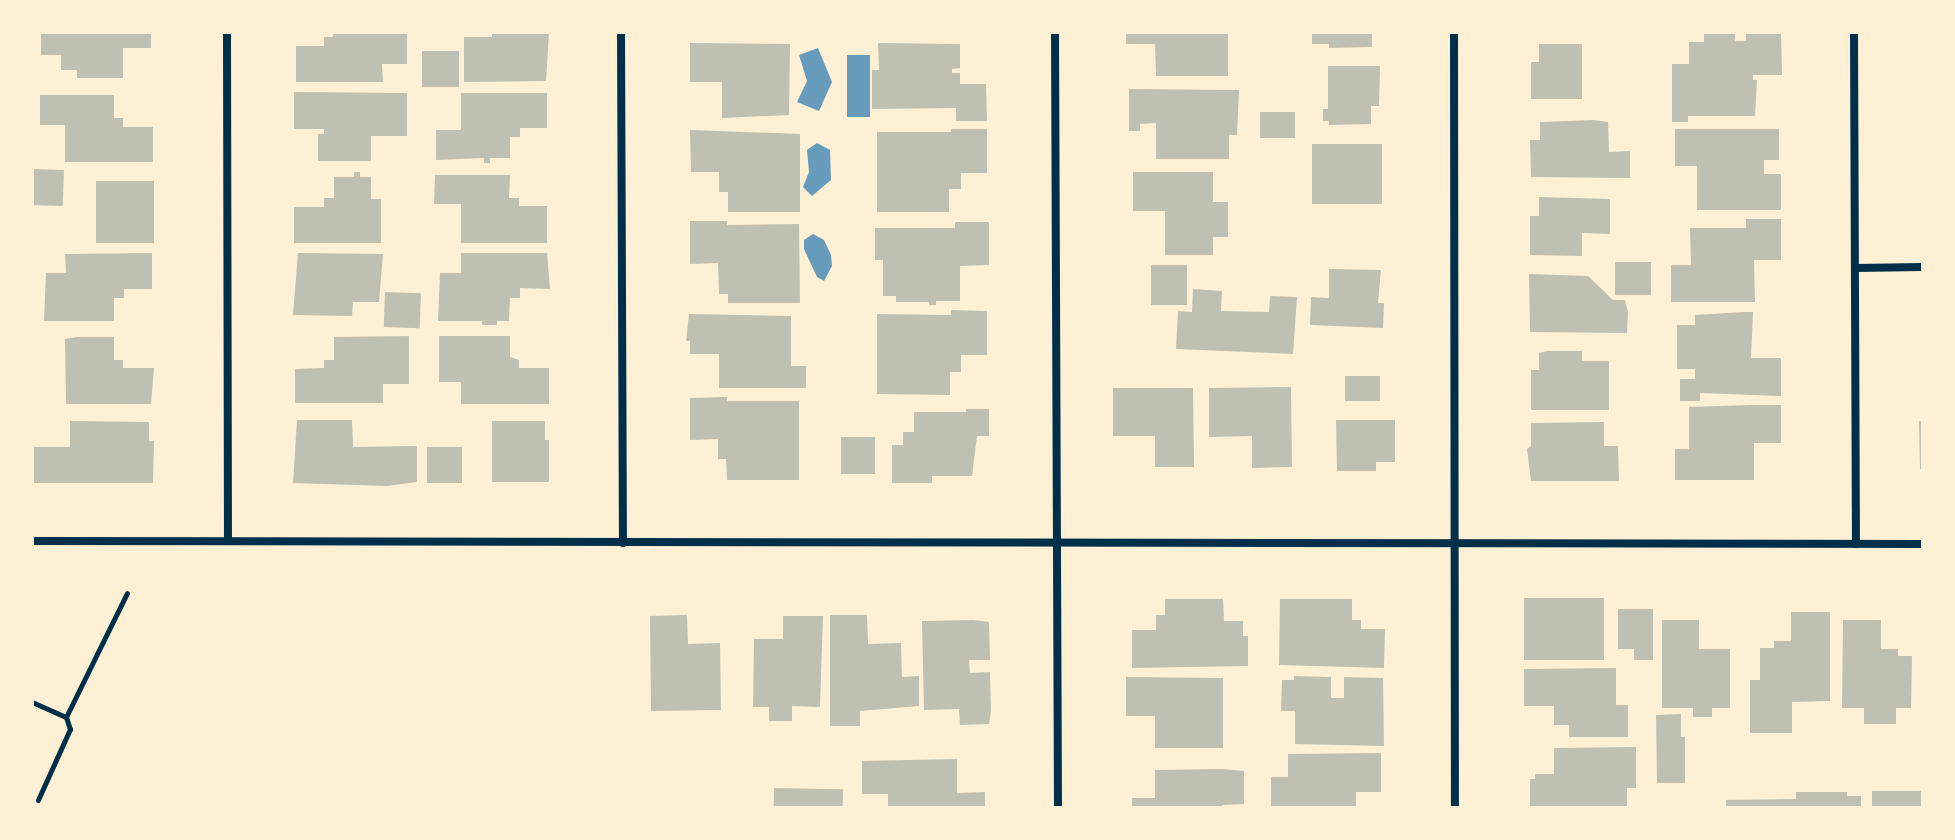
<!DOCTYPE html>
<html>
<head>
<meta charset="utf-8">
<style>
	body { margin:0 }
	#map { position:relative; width:1955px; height:840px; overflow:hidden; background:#fdf0d5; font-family:"Open Sans",sans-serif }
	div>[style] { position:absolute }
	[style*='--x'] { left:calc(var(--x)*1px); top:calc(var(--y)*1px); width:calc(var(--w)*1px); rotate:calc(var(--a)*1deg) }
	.water>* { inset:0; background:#669bbc; transform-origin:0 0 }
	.building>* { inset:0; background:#bec0b2; transform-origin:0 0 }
	.path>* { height:5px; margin:-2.5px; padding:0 2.5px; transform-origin:2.5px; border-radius:2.5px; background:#003049 }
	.minor>* { height:8px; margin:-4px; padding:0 4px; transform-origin:4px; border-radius:4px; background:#003049 }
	span { translate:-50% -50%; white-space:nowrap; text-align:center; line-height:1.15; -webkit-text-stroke:8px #fdf0d5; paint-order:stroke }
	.frame { position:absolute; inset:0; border:34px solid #fdf0d5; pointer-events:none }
</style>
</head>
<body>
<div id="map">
	<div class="water">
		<div style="clip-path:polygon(818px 48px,832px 82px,819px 111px,797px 102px,807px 81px,799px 55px)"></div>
		<div style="left:847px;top:55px;width:23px;height:62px"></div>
		<div style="clip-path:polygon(817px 143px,830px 150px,831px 180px,812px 196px,803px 187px,809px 172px,807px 150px)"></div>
		<div style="clip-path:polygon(813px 234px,824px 240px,831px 255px,832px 266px,824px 281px,817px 277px,804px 249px,804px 240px)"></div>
	</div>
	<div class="building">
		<div style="clip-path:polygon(41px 32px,151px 32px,151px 48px,123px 48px,123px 78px,77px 78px,77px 70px,61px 70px,61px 55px,41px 55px)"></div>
		<div style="clip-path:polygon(333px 32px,407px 32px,407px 64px,382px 64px,383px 82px,296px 82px,296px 46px,324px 46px,324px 37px,333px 37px)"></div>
		<div style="clip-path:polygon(492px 32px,549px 32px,546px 81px,464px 82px,464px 37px,492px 37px)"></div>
		<div style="clip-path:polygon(1126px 32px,1228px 32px,1228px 76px,1156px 76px,1155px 44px,1126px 44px)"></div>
		<div style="clip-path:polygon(1312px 32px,1372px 32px,1372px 47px,1329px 48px,1329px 44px,1312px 44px)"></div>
		<div style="clip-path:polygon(1746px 33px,1781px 33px,1782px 75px,1753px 75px,1753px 80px,1757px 80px,1755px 116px,1688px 116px,1688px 122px,1672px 122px,1672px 64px,1689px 64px,1689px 42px,1704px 42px,1704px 34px,1735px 34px,1735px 41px,1746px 41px)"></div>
		<div style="clip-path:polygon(690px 43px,790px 44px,789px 115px,722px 118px,722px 82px,690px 82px)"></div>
		<div style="clip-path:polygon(878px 43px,960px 44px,960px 68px,952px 69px,952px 73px,960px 73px,960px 84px,986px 84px,987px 121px,956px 121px,956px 108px,872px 109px,872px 70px,879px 70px)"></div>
		<div style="clip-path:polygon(1539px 44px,1582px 44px,1582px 99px,1531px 99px,1531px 62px,1539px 62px)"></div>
		<div style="left:422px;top:51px;width:37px;height:36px"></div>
		<div style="clip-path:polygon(1328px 66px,1380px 66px,1379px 106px,1371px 106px,1371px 124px,1329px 125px,1329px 121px,1323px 121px,1323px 109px,1328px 109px)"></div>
		<div style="clip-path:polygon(1129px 89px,1239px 90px,1237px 135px,1229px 135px,1229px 159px,1156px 159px,1156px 123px,1140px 124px,1140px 131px,1129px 131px)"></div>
		<div style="clip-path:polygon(294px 92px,407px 93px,407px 136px,371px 136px,371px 161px,318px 161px,318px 134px,324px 134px,324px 129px,294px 129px)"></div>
		<div style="clip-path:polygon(461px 93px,547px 93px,547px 128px,520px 128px,520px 137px,510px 137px,510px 158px,490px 158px,490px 163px,484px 163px,484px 158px,436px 160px,436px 130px,461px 130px)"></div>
		<div style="clip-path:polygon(40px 95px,114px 95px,114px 118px,123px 118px,123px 127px,153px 127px,153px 162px,65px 162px,65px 125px,40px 125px)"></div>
		<div style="left:1260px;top:112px;width:35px;height:26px"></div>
		<div style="clip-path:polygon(1593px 120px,1608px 122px,1609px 152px,1630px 151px,1630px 178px,1531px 177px,1530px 140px,1540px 140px,1540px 122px)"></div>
		<div style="clip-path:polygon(951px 129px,987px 129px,987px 173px,961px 173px,961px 189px,949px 189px,949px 212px,877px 212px,877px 132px,951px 132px)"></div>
		<div style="clip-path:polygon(1675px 129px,1779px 129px,1779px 160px,1764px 160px,1764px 174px,1781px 174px,1781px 210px,1697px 210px,1697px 166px,1675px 166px)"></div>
		<div style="clip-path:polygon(690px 130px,800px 134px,800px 212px,728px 212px,728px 192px,719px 192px,719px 172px,691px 172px)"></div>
		<div style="left:1312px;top:144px;width:70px;height:60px"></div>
		<div style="left:32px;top:169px;width:32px;height:36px;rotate:2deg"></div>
		<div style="clip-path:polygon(354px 172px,360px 172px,360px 177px,371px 177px,371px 199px,381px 199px,381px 243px,294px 243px,294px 207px,324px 207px,324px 198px,334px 198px,334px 177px,354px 177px)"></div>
		<div style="clip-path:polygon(1133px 172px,1213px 172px,1213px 202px,1228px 202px,1228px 237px,1213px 237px,1213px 255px,1165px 255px,1165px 211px,1133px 211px)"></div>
		<div style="clip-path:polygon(435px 175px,510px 175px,509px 198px,519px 198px,519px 206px,547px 206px,547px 243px,461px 243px,461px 204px,434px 204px)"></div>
		<div style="left:96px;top:181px;width:58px;height:62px"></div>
		<div style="clip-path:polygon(1539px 197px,1610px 199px,1610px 234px,1582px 233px,1582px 256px,1530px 255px,1530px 216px,1539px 216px)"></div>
		<div style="clip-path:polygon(1746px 219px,1781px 219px,1781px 260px,1754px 260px,1755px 302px,1671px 302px,1671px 265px,1691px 265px,1690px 228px,1746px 228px)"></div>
		<div style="clip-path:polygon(690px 221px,727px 221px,727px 225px,799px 224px,800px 303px,728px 303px,728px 294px,719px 294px,718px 263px,690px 264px)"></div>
		<div style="clip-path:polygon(955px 222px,989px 222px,989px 265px,960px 266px,960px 301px,936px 301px,936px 305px,929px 305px,929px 302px,896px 302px,896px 296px,883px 296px,883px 260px,875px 260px,875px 228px,955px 228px)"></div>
		<div style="clip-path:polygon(152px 253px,152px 289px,124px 289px,124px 298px,114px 298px,114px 321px,44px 321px,46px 273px,66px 273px,65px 254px)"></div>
		<div style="clip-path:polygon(298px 253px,383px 254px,379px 302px,353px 302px,352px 316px,293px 315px)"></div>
		<div style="clip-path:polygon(461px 253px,547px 253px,550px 289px,520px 288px,520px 298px,510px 298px,509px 321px,497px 321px,497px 325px,482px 325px,482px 321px,438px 321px,440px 273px,461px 273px)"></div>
		<div style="left:1615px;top:262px;width:36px;height:33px"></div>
		<div style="left:1151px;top:265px;width:36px;height:40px"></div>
		<div style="clip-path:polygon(1329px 269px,1381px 270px,1378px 303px,1384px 303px,1383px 328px,1310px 325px,1311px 297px,1329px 298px)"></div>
		<div style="clip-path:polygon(1529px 274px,1588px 276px,1613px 300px,1625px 300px,1628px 312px,1627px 333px,1530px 332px)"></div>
		<div style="clip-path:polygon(1193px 289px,1222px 291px,1221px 311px,1269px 312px,1270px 296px,1297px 297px,1293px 354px,1176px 349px,1178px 311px,1192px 312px)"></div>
		<div style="left:385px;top:292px;width:36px;height:35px;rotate:2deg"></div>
		<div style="clip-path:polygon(951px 310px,987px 311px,987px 355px,961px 355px,961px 372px,950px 372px,950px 395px,877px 394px,877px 314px,951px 315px)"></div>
		<div style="clip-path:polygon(1744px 312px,1753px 312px,1751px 358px,1781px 358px,1781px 396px,1700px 393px,1700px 401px,1680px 401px,1680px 379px,1695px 379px,1695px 369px,1677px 369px,1677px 325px,1695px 325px,1695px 315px)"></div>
		<div style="clip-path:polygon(689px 314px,791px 316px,791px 366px,806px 366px,806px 388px,719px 388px,719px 354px,690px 354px,690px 341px,686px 341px)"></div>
		<div style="clip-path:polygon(409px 336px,409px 384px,383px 384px,383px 403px,295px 403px,295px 369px,324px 368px,324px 360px,334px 360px,334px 337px)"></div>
		<div style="clip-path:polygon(439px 336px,510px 336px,510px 357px,519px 360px,519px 368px,549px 368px,549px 404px,461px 404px,461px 382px,439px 382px)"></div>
		<div style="clip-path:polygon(77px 337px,114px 337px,114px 360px,123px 360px,123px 368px,154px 368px,151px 404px,66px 404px,65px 339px)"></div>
		<div style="clip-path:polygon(1547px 351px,1582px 351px,1582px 361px,1609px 361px,1609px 410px,1531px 410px,1531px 370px,1539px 370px,1539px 353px)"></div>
		<div style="left:1380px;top:376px;width:25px;height:35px;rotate:90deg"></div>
		<div style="clip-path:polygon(1291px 387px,1292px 467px,1252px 468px,1252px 436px,1209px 437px,1209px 388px)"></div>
		<div style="clip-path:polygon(1113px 388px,1193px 388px,1194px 467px,1155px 467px,1155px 436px,1113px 436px)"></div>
		<div style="clip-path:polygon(727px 397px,727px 401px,799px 401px,799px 480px,727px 480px,726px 459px,718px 459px,718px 439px,690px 440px,690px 398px)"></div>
		<div style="clip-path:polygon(1751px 405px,1781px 405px,1781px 443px,1754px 443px,1754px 480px,1675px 480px,1675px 449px,1689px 449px,1689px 407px)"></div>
		<div style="clip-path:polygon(966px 409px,989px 409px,989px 436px,977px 436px,972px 476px,932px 476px,932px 483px,892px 483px,892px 445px,903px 445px,903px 432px,914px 432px,914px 412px,966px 412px)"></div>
		<div style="clip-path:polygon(297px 420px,352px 420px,353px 447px,417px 446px,417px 482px,387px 486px,293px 483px)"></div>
		<div style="clip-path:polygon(1336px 420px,1395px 420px,1395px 462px,1376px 462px,1376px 471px,1337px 471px)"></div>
		<div style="clip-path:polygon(70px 421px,149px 422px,149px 441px,154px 441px,153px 483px,32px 483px,32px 447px,70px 447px)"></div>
		<div style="clip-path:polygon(492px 421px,545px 421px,545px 440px,549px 440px,549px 482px,492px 482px)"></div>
		<div style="clip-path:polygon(1919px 421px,1923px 421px,1923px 469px,1920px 469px)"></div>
		<div style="clip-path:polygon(1604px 422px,1604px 446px,1618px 446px,1619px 481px,1531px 481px,1527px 449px,1531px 446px,1531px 423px)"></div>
		<div style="left:841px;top:437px;width:34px;height:37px"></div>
		<div style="left:427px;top:447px;width:35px;height:36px"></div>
		<div style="left:1604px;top:598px;width:62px;height:80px;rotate:90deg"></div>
		<div style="clip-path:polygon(1165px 599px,1223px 599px,1224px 621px,1243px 621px,1243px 636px,1248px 636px,1248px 666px,1132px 668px,1132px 630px,1156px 630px,1156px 615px,1165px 615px)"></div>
		<div style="clip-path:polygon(1280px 599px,1352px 599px,1352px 620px,1361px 620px,1361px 629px,1385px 629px,1384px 668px,1279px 665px)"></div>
		<div style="clip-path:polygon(1618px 609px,1653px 609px,1653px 660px,1634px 660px,1634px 649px,1618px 649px)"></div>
		<div style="clip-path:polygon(1791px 612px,1830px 612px,1830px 701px,1792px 702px,1792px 733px,1750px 733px,1750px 680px,1760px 680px,1760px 648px,1774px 648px,1774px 641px,1791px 641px)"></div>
		<div style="clip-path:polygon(687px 615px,688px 644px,720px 643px,721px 710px,651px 711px,650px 616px)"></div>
		<div style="clip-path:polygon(830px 615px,867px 615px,868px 644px,901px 643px,902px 677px,919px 676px,919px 706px,860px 711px,860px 726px,830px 726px)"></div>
		<div style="clip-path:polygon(783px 616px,823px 616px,820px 707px,792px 706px,792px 721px,769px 721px,769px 707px,753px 707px,754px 639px,783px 639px)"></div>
		<div style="clip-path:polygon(973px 620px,989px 622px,990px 660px,969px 660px,970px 673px,990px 672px,991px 711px,989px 724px,960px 725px,959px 709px,924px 710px,922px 621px)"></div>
		<div style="clip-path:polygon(1662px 620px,1699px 620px,1699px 649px,1730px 649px,1730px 708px,1712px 708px,1712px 717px,1693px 717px,1693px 708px,1662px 708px)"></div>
		<div style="clip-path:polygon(1843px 620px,1881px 620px,1881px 649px,1898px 649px,1898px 656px,1912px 656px,1911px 708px,1896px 708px,1896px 724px,1864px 724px,1864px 708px,1842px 708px)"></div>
		<div style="clip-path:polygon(1616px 668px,1616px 705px,1628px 705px,1628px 737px,1569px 737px,1569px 725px,1554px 725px,1554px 706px,1524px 706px,1524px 669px)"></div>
		<div style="clip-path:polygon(1294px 676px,1331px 677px,1331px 698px,1344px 698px,1344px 677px,1383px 678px,1384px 746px,1295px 744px,1295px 711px,1281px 711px,1282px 680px,1294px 680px)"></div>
		<div style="clip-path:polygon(1126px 677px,1223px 678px,1223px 748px,1155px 748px,1155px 716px,1126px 716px)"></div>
		<div style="clip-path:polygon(1681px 714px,1681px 737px,1685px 737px,1685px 783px,1657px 783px,1656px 715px)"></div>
		<div style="clip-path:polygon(1636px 747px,1636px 788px,1627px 788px,1627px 808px,1530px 808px,1530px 779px,1535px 779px,1535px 774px,1554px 774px,1554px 748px)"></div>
		<div style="clip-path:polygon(1381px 753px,1381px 792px,1356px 792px,1356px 806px,1271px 808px,1271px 777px,1288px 777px,1288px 754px)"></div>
		<div style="clip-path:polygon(957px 759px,957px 793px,985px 792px,985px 808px,888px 808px,888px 794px,862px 794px,862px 761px)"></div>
		<div style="clip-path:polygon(1222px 769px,1244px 771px,1244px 804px,1222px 805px,1222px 808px,1132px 808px,1132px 798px,1155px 798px,1155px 770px)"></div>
		<div style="left:774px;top:788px;width:69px;height:20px;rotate:1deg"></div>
		<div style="left:1872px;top:791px;width:51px;height:17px"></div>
		<div style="clip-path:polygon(1796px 792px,1847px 792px,1847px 796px,1861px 796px,1861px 808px,1726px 808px,1726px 800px,1796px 799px)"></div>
	</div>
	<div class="path">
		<div style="--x:32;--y:702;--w:37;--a:24"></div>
		<div style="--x:66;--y:717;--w:13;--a:72"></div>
		<div style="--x:70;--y:729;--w:78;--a:114.3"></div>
		<div style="--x:66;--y:717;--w:138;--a:-63.8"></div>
	</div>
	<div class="minor">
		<div style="--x:227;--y:32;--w:509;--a:89.89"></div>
		<div style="--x:621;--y:32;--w:511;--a:89.78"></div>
		<div style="--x:1055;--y:32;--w:776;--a:89.78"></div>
		<div style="--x:1454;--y:32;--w:776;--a:89.93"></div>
		<div style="--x:1854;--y:32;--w:512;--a:89.78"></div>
		<div style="--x:1855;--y:268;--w:68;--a:-0.8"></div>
		<div style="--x:32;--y:541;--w:1891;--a:0.09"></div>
	</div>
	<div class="frame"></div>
</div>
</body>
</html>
